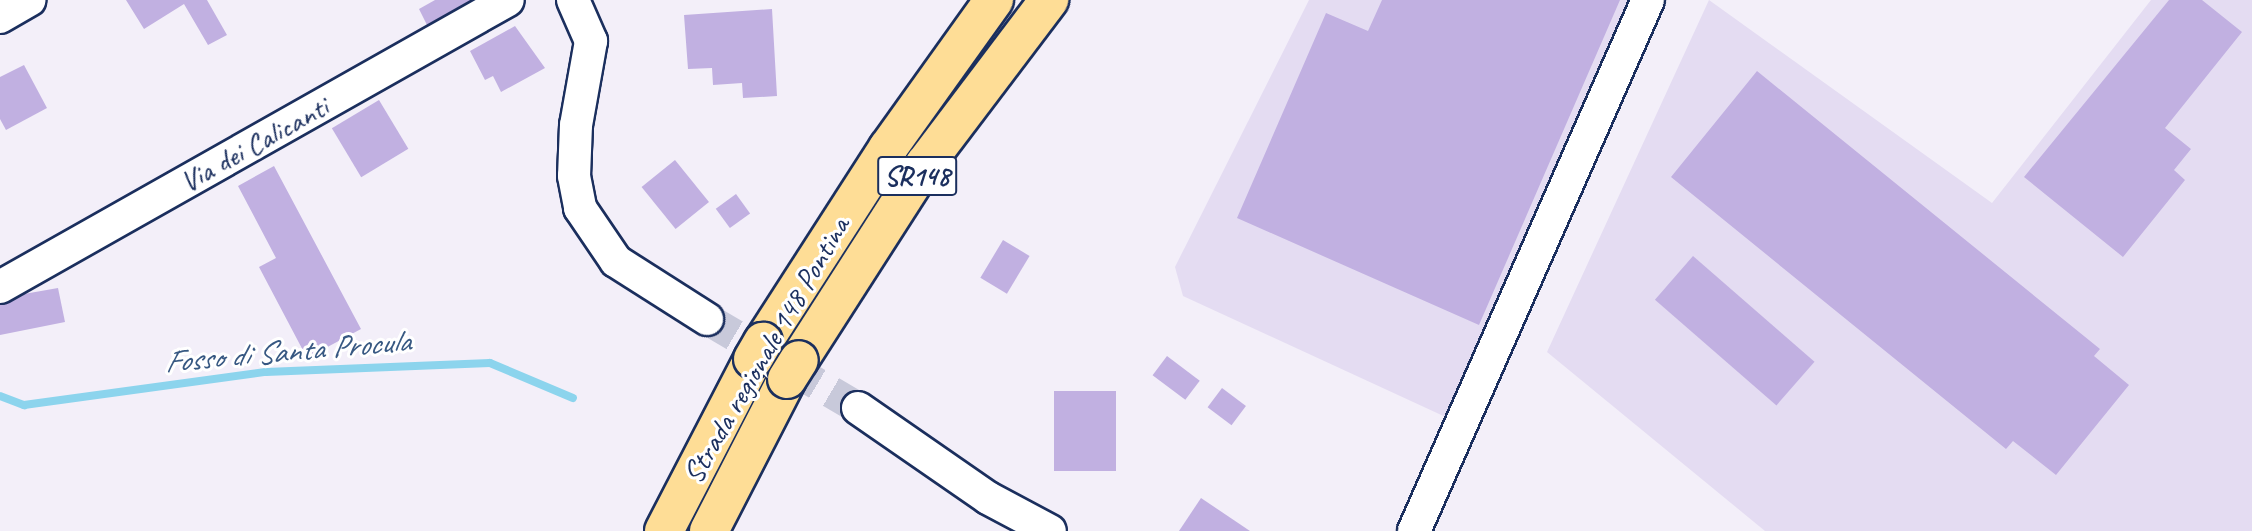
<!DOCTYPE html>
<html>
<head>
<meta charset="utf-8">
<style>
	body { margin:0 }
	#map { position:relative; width:2252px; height:531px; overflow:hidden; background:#f3eff9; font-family:Caveat,sans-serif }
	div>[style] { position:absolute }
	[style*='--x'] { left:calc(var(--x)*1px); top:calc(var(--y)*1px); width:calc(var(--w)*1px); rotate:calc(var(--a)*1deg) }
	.built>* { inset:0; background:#e4dcf2 }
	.stream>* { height:8px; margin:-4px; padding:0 4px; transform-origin:4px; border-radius:4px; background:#8cd4ed }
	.building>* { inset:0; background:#c1b0e1; transform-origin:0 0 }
	.minor-tunnel>* { height:32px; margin-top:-16px; transform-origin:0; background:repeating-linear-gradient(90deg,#c8c9da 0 32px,transparent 0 48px) }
	.roads { filter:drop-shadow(2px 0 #1b2f5e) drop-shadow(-2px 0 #1b2f5e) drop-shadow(0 2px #1b2f5e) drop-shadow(0 -2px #1b2f5e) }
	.minor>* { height:32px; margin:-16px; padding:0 16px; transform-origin:16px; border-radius:16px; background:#fff }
	.highway>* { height:38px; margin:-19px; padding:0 19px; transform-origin:19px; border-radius:19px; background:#fedd96 }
	.bridges { filter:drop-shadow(2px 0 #1b2f5e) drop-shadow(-2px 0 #1b2f5e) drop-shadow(0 2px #1b2f5e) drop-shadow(0 -2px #1b2f5e) }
	.highway-bridge>* { height:38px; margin:-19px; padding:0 19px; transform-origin:19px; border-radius:19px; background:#fedd96 }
	span { translate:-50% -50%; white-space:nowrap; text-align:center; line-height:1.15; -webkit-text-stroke:6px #fff; paint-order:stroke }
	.shield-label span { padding:2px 5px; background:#fff; border:2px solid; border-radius:5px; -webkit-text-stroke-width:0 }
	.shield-label { font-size:28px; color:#1b2f5e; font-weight:700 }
	.street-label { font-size:30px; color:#1b2f5e }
	.water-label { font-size:32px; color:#375882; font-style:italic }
</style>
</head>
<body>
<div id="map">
	<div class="built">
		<div style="clip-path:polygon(1309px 0,1632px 0,1450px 419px,1183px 296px,1175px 267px)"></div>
		<div style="clip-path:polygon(1709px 0,1992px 203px,2151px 0,2252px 0,2252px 531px,1765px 531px,1547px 352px)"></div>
	</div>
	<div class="stream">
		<div style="--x:0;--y:396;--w:26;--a:21"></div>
		<div style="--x:24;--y:405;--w:244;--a:-7.8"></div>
		<div style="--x:266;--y:372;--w:224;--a:-2.3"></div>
		<div style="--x:490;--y:363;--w:90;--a:22.9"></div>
	</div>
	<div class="building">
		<div style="clip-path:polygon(126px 0,207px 0,227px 35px,208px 45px,184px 4px,144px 29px)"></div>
		<div style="clip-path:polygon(435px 0,471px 0,427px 25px,419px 9px)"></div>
		<div style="clip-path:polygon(1382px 0,1620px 0,1479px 325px,1237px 218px,1326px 13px,1368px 31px)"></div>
		<div style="clip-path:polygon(2169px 0,2202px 0,2242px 32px,2165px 128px,2191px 149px,2174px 170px,2185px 180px,2123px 257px,2024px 177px)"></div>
		<div style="clip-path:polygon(772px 9px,777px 96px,743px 98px,742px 83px,713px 85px,712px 68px,688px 69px,684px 15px)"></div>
		<div style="clip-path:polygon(515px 26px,545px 68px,501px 92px,493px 76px,485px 80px,470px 51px)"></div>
		<div style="clip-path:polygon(24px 65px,47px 108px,6px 130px,0 119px,0 77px)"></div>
		<div style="clip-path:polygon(1757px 71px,2100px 349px,2094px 356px,2129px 385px,2056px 475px,2013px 441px,2006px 449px,1671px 177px)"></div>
		<div style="left:379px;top:100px;width:57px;height:55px;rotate:59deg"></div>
		<div style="left:675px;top:160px;width:54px;height:43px;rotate:51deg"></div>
		<div style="clip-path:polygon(274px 166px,361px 329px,307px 358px,259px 267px,276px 258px,238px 186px)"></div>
		<div style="left:736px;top:194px;width:24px;height:25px;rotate:54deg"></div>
		<div style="left:1003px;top:240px;width:31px;height:44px;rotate:31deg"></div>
		<div style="left:1693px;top:256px;width:161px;height:58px;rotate:41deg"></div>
		<div style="clip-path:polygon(58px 288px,65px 322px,0 335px,0 305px,24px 294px)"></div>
		<div style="left:1167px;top:356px;width:41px;height:24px;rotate:37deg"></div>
		<div style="left:1222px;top:388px;width:30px;height:24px;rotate:37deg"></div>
		<div style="left:1054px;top:391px;width:62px;height:80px"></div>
		<div style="clip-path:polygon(1201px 498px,1250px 531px,1179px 531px)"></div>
	</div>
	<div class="minor-tunnel">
		<div style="--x:707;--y:319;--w:175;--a:30.5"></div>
	</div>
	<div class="roads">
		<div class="minor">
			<div style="--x:573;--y:0;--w:45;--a:66.3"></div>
			<div style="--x:591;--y:41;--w:85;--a:100.1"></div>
			<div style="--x:576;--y:125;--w:51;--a:92.2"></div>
			<div style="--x:574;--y:176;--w:33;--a:79"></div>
			<div style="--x:580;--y:208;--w:64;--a:55.8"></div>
			<div style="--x:616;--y:261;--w:108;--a:32.5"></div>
			<div style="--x:0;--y:17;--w:34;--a:-30"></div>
			<div style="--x:0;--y:287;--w:583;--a:-29.46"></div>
			<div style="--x:858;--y:408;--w:158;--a:34.7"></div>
			<div style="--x:988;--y:498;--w:70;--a:28"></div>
			<div style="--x:1414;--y:531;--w:580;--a:-66.22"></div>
		</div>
		<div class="highway">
			<div style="--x:763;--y:342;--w:231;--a:-57.2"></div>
			<div style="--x:888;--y:148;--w:182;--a:-54.4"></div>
			<div style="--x:799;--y:360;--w:233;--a:-57.3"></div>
			<div style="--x:925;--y:164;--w:206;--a:-52.9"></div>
			<div style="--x:664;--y:531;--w:194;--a:-62.6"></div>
			<div style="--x:709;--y:531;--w:171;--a:-62.8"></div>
		</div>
	</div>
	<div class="bridges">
		<div class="highway-bridge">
			<div style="--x:753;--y:359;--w:20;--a:-60"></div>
			<div style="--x:787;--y:379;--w:22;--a:-58"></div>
		</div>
	</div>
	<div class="shield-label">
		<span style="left:917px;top:176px">SR148</span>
	</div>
	<div class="street-label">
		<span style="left:254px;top:144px;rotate:-29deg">Via dei Calicanti</span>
		<span style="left:766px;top:350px;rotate:-60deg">Strada regionale 148 Pontina</span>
	</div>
	<div class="water-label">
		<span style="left:287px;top:352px;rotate:-5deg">Fosso di Santa Procula</span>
	</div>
</div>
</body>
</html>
